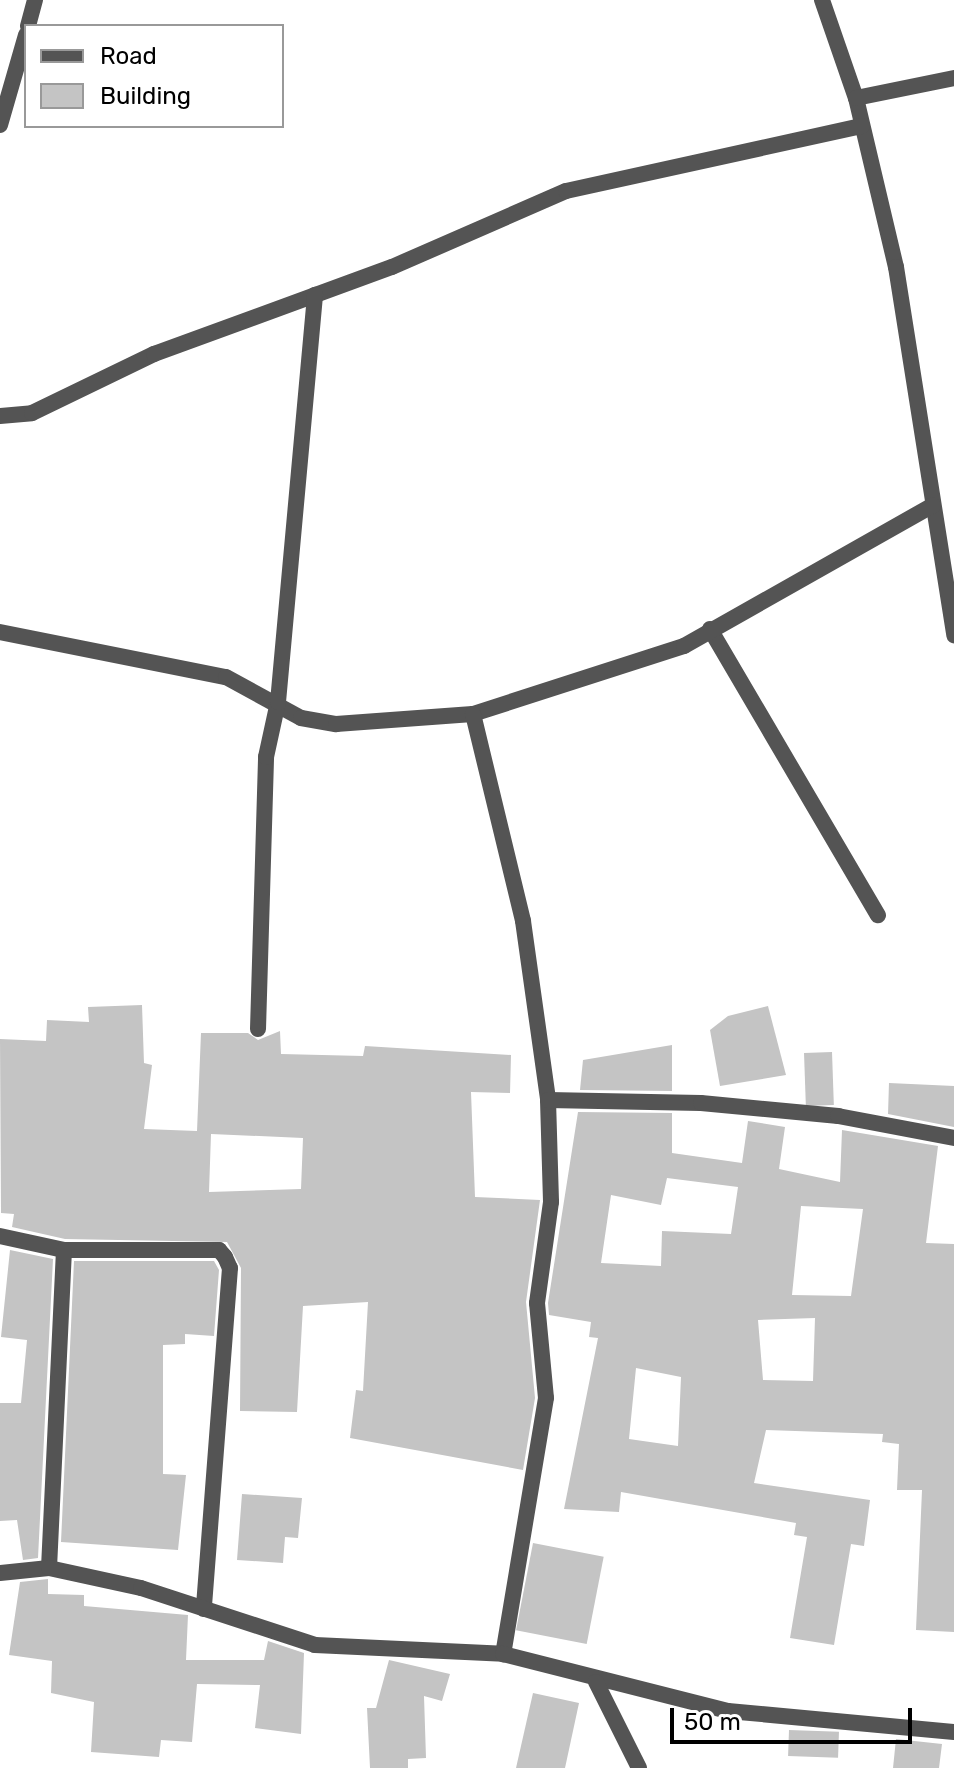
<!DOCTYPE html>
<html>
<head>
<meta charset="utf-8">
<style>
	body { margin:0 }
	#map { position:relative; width:954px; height:1768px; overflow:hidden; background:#fff; font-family:Rubik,sans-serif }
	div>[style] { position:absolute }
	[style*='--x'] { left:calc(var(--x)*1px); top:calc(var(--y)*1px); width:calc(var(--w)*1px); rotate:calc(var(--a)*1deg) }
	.building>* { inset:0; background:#c4c4c4; transform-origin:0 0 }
	.street>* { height:16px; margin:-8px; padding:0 8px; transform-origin:8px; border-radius:8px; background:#545454 }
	span { translate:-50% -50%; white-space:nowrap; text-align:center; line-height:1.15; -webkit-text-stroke:8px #fff; paint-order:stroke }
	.legend { position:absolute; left:24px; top:24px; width:260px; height:104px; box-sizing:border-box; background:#fff; border:2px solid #999; margin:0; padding:10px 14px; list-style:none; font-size:24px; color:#000 }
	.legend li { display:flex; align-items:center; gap:16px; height:40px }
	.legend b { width:40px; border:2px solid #999 }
	.scale { position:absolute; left:670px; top:1708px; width:242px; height:36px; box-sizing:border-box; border:4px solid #000; border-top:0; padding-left:10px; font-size:24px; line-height:28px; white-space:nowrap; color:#000; -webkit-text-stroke:6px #fff; paint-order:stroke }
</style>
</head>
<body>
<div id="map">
	<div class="building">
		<div style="clip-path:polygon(evenodd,142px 1005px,144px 1063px,152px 1065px,144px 1129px,197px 1131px,201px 1033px,248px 1033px,258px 1040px,280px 1031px,281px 1054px,363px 1056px,365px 1046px,511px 1055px,510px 1093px,471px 1092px,475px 1197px,540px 1200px,526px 1302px,535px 1398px,523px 1470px,350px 1438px,356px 1390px,363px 1391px,368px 1302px,303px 1306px,297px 1412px,240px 1411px,241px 1268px,227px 1242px,65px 1239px,12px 1227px,14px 1214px,1px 1213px,0 1039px,46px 1041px,47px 1020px,89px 1022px,88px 1007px,142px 1005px,211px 1134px,303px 1138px,301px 1189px,209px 1192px,211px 1134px)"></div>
		<div style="clip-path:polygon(768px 1006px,786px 1075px,720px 1086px,710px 1030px,728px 1016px)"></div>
		<div style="clip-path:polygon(672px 1045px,672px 1091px,580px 1090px,583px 1060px)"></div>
		<div style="left:832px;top:1052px;width:53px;height:28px;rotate:88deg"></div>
		<div style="clip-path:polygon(889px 1083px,954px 1086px,954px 1127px,888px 1114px)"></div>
		<div style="clip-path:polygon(evenodd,578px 1112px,672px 1113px,672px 1153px,742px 1163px,748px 1121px,785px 1127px,779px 1169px,840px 1182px,842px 1130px,938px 1146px,926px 1243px,954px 1244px,954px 1632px,916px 1630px,922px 1490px,897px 1490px,899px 1444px,882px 1442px,883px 1434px,766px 1430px,754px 1483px,870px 1500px,864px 1546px,851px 1544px,834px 1645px,790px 1638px,807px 1537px,794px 1535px,796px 1523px,621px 1492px,619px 1512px,564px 1509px,598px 1338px,589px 1337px,591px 1322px,549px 1315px,548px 1303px,578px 1112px,667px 1178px,738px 1187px,731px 1234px,662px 1231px,661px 1266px,601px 1263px,611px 1195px,661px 1205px,667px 1178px,578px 1112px,801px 1206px,863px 1209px,851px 1296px,792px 1295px,801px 1206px,578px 1112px,815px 1318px,813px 1381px,763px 1380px,758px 1320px,815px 1318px,578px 1112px,636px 1368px,681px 1377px,678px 1446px,629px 1439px,636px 1368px)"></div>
		<div style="clip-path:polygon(10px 1250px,53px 1259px,38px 1558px,23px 1560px,17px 1520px,0 1521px,0 1403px,21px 1403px,27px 1340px,1px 1337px)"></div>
		<div style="clip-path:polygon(74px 1261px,214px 1261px,219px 1270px,214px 1336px,185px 1334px,185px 1344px,163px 1345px,163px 1474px,186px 1475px,178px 1550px,61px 1542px)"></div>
		<div style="clip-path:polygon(242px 1494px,302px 1498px,298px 1538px,285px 1537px,283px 1563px,237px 1560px)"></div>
		<div style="left:533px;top:1543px;width:72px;height:89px;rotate:11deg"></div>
		<div style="clip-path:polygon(48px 1579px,48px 1594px,84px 1595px,84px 1606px,188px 1615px,186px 1660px,264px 1660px,268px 1641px,304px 1653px,301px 1734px,255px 1728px,260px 1685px,197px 1684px,192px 1742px,161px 1740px,159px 1757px,91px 1752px,94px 1702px,51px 1693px,52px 1661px,9px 1655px,20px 1582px)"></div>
		<div style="clip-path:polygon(389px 1660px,450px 1674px,442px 1701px,424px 1696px,426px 1758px,408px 1759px,408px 1768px,370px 1768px,367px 1708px,376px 1708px)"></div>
		<div style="clip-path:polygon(533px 1693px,579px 1703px,565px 1768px,516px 1768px)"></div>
		<div style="left:789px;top:1730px;width:50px;height:26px;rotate:2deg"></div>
		<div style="clip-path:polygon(896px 1739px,942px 1744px,939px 1768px,893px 1768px)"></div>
	</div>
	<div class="street">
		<div style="--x:822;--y:0;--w:104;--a:70.9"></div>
		<div style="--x:856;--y:98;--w:174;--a:76.7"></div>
		<div style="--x:896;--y:267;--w:373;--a:81"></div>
		<div style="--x:28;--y:26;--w:27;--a:-75"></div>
		<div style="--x:856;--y:98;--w:100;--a:-11.5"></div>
		<div style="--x:0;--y:125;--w:94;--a:-73.9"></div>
		<div style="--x:0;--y:416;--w:32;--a:-5"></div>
		<div style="--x:32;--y:413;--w:136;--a:-25.8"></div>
		<div style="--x:154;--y:354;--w:253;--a:-20.1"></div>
		<div style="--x:392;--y:267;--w:190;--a:-23.6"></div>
		<div style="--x:566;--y:191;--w:303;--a:-12.4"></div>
		<div style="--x:710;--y:629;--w:332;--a:59.6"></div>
		<div style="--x:0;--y:632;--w:230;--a:11.3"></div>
		<div style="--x:226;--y:677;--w:85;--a:28.7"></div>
		<div style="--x:301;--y:718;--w:36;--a:10"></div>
		<div style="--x:336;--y:724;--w:137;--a:-4.2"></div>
		<div style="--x:473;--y:714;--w:222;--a:-17.9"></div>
		<div style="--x:684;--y:646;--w:286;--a:-29.5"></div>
		<div style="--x:473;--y:714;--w:213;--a:76.4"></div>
		<div style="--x:523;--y:921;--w:181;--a:82"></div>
		<div style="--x:548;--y:1100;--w:102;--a:88.3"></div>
		<div style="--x:551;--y:1202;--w:102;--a:97.9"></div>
		<div style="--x:537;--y:1303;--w:95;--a:84.6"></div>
		<div style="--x:546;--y:1398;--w:260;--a:99.5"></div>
		<div style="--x:258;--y:1029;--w:272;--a:-88.3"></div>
		<div style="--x:266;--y:757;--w:56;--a:-77.7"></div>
		<div style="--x:278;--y:702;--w:409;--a:-84.8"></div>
		<div style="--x:548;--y:1100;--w:153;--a:1.1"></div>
		<div style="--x:701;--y:1103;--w:138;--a:5.4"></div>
		<div style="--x:838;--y:1116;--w:118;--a:10.7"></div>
		<div style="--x:0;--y:1236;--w:66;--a:12.3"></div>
		<div style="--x:64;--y:1250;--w:155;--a:0"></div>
		<div style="--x:219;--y:1250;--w:9;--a:49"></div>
		<div style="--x:225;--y:1257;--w:12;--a:66"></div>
		<div style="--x:230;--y:1268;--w:342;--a:94.4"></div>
		<div style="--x:49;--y:1568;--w:318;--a:-87.3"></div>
		<div style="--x:0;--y:1573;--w:49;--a:-5.8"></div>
		<div style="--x:49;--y:1568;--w:94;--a:12.3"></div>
		<div style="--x:141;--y:1588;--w:183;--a:18.1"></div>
		<div style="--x:315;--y:1645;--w:188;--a:2.7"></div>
		<div style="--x:503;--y:1654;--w:232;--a:14.2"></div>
		<div style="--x:728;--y:1711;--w:227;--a:5.3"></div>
		<div style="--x:596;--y:1682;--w:96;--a:63.4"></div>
	</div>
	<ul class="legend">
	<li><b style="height:10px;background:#545454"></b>Road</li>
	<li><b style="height:22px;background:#c4c4c4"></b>Building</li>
	</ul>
	<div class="scale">50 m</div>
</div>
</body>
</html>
